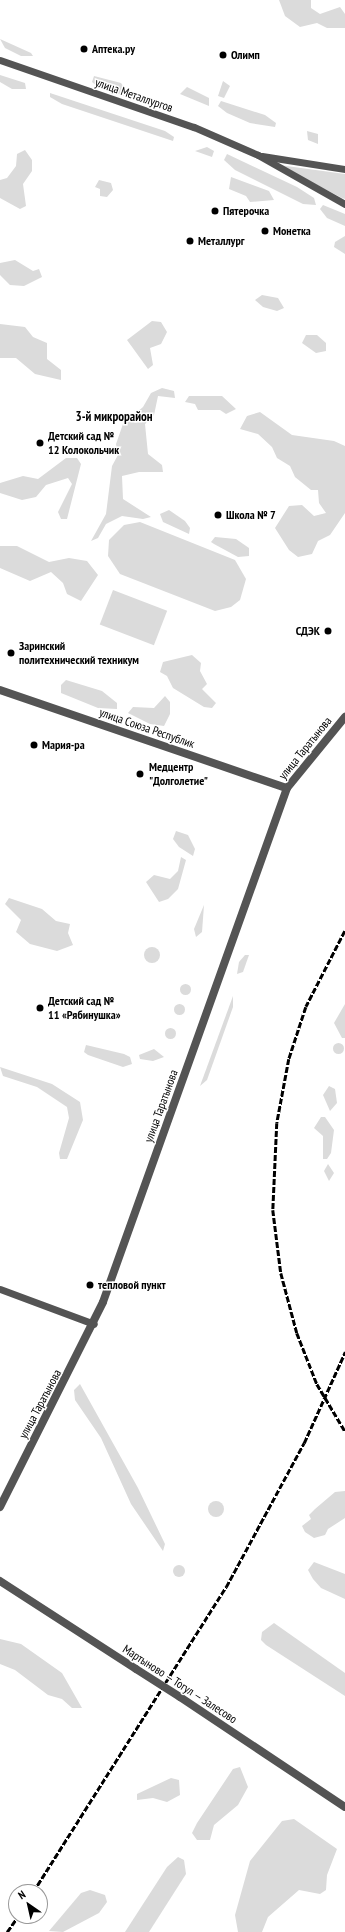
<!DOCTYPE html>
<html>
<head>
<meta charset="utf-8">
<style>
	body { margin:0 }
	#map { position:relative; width:345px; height:1932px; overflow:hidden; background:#fff; font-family:"PT Sans Narrow",sans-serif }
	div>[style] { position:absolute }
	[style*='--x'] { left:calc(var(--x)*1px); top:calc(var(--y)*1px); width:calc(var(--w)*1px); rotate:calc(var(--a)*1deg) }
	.green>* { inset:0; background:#dbdbdb; transform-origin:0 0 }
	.round { border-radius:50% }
	.minor>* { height:7px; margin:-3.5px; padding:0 3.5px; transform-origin:3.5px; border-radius:3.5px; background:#545454 }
	.tertiary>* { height:8px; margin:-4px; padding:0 4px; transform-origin:4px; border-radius:4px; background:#545454 }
	.rail>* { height:2.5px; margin-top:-1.25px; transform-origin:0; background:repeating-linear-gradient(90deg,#000 0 6px,transparent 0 8px) }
	.tertiary-bridge>* { height:8px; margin:-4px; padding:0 4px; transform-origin:4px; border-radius:4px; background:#545454 }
	.dots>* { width:11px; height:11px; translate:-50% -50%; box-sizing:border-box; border:2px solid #fff; border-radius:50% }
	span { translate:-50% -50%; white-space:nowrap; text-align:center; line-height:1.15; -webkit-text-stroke:3px #fff; paint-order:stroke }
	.poi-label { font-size:12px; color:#000; font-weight:700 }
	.left { translate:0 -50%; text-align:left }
	.right { translate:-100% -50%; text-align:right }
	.street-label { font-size:12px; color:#000 }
	.neighbourhood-label { font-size:13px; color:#000; font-weight:700 }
	.north { position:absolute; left:8px; top:1884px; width:40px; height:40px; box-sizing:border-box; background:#fff; border:1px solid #999; border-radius:50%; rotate:326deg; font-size:11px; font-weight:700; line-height:16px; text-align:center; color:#000 }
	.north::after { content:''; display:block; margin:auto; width:14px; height:18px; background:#000; clip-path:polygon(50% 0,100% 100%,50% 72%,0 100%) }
</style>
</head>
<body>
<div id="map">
	<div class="green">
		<div style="clip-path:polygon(279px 0,311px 0,311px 8px,320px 14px,340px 7px,345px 14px,345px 28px,327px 28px,317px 23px,300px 27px,285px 16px)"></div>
		<div style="clip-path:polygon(0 39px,31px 53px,33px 56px,21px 56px,5px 48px)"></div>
		<div style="clip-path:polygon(0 75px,25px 83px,26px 89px,12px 89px,0 82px)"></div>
		<div style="clip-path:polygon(94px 76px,121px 83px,126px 90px,124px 96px,97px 86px,92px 82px)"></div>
		<div style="clip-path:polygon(223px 81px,230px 86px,224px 98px,218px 96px)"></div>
		<div style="clip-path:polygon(187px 87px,209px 98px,209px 106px,180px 94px)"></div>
		<div style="clip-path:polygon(50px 93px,165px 131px,174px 137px,173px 141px,62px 104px,50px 97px)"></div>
		<div style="clip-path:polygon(221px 101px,265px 115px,276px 123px,275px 127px,250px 123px,227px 113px,218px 106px)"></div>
		<div style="clip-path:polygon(307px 131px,318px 134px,318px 144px,308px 140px)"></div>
		<div style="clip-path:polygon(207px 147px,214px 151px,212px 157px,195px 151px)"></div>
		<div style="clip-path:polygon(25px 150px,32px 160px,32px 171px,23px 184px,26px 206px,20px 209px,0 198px,0 180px,7px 178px,16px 166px,17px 154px)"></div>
		<div style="clip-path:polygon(227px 154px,297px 187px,314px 198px,316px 205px,303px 204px,235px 170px,224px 160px)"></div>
		<div style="clip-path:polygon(279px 165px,345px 174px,345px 199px,342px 198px)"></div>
		<div style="clip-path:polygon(231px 177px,269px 191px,274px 200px,250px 202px,246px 196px,229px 189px)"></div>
		<div style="clip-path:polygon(99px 180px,111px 183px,113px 190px,107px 197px,100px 196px,100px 189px,95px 187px)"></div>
		<div style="clip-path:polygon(323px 205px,345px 214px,345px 226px,327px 218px,320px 209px)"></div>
		<div style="clip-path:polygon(345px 236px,345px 254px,334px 247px,335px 242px)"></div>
		<div style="clip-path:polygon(15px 260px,33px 271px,39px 269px,42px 277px,24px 286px,10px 285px,0 275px,0 263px)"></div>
		<div style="clip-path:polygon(262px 295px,278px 298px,284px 308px,277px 311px,263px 307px,255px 300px)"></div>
		<div style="clip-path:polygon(152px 321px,161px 322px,167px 332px,161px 344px,150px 348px,153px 365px,148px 369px,127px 340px)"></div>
		<div style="clip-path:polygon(0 324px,25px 327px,33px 337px,47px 343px,47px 359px,61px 370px,61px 380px,35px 374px,16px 358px,0 358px)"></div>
		<div style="clip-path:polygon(306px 335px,317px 335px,326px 343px,326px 351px,316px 353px,302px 343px)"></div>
		<div style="clip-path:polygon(162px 388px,174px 391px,175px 398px,158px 396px,154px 415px,145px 424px,148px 454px,162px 465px,163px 472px,139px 472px,122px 476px,123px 499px,151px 517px,143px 519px,122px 516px,106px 524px,98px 538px,91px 541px,106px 514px,112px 466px,118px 455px,116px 444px,123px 424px,143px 407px,151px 393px)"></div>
		<div style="clip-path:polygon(189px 396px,222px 396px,236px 409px,226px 414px,220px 410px,198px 410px,195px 404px,185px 402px)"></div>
		<div style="clip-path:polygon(260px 412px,292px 435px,334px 441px,345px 446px,345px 513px,330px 535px,318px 541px,312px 554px,298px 557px,289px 550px,275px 528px,289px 506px,302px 505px,314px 516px,326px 513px,319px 503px,318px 490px,311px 490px,295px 477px,290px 466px,277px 458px,272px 447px,258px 434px,240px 429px,247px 416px)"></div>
		<div style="clip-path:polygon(66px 458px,77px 458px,81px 464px,67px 519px,61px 519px,58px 512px,72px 484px,68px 478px,46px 485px,36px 497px,22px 500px,0 493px,0 483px,23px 476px,38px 479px)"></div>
		<div style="clip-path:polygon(169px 510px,185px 521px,190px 528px,189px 534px,163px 522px,160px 514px)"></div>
		<div style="clip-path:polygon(140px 522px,235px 560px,246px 579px,240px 600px,231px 607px,215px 611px,120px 574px,108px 556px,109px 540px,124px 525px)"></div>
		<div style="clip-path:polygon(215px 537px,236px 539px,249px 548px,249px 556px,238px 557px,214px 544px,211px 542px)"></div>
		<div style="clip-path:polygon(0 546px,17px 546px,49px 562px,69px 558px,87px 561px,98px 575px,81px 601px,67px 594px,63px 583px,51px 572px,30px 581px,0 568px)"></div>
		<div style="left:113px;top:590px;width:58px;height:37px;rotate:21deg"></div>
		<div style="clip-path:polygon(192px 655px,201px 663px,200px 671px,207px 684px,202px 689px,216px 703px,212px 708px,204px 707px,173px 688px,167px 676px,160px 672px,163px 662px)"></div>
		<div style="clip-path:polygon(66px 680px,102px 691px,117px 703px,117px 709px,98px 708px,61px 693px,61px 685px)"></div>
		<div style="clip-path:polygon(165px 696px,170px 702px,170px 714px,164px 726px,150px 724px,128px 713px,133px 707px,154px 708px)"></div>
		<div style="clip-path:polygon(176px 831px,188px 835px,195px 849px,193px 856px,179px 847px,173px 839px)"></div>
		<div style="clip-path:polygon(181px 857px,186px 860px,178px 889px,168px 899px,159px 902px,146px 882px,154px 875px,170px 879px,178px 871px)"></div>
		<div style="clip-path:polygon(9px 898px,42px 909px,56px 921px,70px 924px,68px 933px,73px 945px,57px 951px,30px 944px,16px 932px,21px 920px,5px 904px)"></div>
		<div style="clip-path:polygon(204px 905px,202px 932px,196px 937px,194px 929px)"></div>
		<div class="round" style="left:144px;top:947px;width:16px;height:16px"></div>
		<div style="clip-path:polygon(245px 955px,249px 955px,243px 972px,237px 974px,239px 962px)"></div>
		<div class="round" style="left:179.5px;top:983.5px;width:11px;height:11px"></div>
		<div style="clip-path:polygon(233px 996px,233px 1007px,207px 1080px,200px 1086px)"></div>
		<div class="round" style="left:173.5px;top:1003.5px;width:11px;height:11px"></div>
		<div style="clip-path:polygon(345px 1004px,345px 1038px,342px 1038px,334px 1023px)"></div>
		<div class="round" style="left:164.5px;top:1027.5px;width:11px;height:11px"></div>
		<div class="round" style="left:332.5px;top:1042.5px;width:11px;height:11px"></div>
		<div style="clip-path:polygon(86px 1045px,124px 1054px,130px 1057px,132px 1064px,123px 1067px,88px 1055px,84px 1052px)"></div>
		<div style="clip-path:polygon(154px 1049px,164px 1057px,153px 1061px,140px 1059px,139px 1055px)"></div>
		<div style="clip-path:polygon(0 1067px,52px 1084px,80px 1102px,83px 1120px,67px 1159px,60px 1159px,59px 1153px,69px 1118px,67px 1107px,37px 1087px,3px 1076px)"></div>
		<div style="clip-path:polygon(329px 1086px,335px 1089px,337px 1103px,330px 1111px,323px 1095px)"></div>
		<div style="clip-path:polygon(321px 1117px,325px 1117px,334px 1130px,331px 1153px,327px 1159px,323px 1159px,323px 1136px,314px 1128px)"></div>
		<div style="clip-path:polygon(328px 1164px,334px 1173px,329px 1181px,324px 1171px)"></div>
		<div style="clip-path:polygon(80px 1384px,138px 1488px,165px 1544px,163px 1551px,131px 1504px,101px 1438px,75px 1400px,74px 1390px)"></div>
		<div style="clip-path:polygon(345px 1491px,345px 1518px,328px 1529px,325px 1535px,314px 1538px,305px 1532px,302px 1526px,311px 1519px,309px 1515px,315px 1509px,335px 1492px)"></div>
		<div class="round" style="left:208px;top:1501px;width:16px;height:16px"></div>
		<div style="clip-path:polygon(314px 1562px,345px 1574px,345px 1599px,321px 1588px,313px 1579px,308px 1570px)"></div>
		<div class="round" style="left:173px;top:1565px;width:12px;height:12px"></div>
		<div style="clip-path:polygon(274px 1623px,345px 1673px,345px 1696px,266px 1645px,261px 1640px,262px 1632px)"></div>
		<div style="clip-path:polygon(0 1639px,21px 1644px,62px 1673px,82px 1708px,72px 1708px,62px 1699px,48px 1695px,15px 1670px,0 1664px)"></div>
		<div style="clip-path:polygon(240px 1767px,248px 1787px,238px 1805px,214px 1825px,210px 1840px,197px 1840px,192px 1833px,197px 1823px,233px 1769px)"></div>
		<div style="clip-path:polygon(171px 1778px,179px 1780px,180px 1795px,167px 1802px,153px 1798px,137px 1800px,137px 1794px)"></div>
		<div style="clip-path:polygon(294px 1819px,337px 1849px,327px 1875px,326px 1890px,320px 1894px,299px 1890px,268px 1917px,262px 1932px,238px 1932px,235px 1915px,250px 1861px,282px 1821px)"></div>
		<div style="clip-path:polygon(178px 1857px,184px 1860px,186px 1874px,149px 1932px,125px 1932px,167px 1867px)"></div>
		<div style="clip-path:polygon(90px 1890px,105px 1895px,107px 1902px,99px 1913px,63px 1932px,49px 1931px,81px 1893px)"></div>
	</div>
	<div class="minor">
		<div style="--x:0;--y:60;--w:205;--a:19.1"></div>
		<div style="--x:194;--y:127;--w:70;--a:23.6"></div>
		<div style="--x:258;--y:155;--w:100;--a:29.4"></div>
		<div style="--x:262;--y:156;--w:84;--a:8.9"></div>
		<div style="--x:0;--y:1289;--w:100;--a:20.4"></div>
	</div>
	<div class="tertiary">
		<div style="--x:0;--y:690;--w:303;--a:18.9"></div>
		<div style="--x:0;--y:1507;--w:229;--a:-63.3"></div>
		<div style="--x:103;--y:1302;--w:546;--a:-70.3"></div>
		<div style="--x:287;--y:788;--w:92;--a:-50.8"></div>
		<div style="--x:0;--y:1581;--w:162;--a:32.9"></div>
		<div style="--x:180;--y:1697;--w:198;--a:33.7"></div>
	</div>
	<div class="rail">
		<div style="--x:345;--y:931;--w:85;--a:117.2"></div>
		<div style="--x:306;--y:1007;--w:55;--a:108.1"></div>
		<div style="--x:289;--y:1059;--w:65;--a:100.6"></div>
		<div style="--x:277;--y:1123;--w:87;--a:92.6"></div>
		<div style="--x:273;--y:1210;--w:64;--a:82.8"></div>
		<div style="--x:281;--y:1273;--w:62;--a:75.1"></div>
		<div style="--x:297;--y:1333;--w:55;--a:68.6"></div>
		<div style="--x:317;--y:1384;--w:55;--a:59.2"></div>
		<div style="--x:33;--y:1892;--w:361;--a:-57.7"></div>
		<div style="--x:226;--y:1587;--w:164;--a:-61.6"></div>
		<div style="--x:304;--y:1443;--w:100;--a:-65.7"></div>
		<div style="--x:7;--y:1932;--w:19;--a:-55"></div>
	</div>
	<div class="tertiary-bridge">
		<div style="--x:136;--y:1669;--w:52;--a:32.5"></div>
	</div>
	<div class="dots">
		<div style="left:84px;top:49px;background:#000"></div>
		<div style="left:223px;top:55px;background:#000"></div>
		<div style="left:215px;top:211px;background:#000"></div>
		<div style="left:265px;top:231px;background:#000"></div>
		<div style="left:190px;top:241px;background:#000"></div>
		<div style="left:40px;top:443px;background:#000"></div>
		<div style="left:218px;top:515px;background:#000"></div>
		<div style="left:328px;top:631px;background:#000"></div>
		<div style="left:11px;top:653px;background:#000"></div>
		<div style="left:34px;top:745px;background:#000"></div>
		<div style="left:140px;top:774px;background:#000"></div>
		<div style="left:40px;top:1008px;background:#000"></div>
		<div style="left:90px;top:1285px;background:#000"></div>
	</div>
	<div class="poi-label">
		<span class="left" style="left:92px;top:49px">Аптека.ру</span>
		<span class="left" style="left:231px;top:55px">Олимп</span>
		<span class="left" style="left:223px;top:211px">Пятерочка</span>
		<span class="left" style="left:273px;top:231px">Монетка</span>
		<span class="left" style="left:198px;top:241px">Металлург</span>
		<span class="left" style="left:48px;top:443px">Детский сад №<br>12 Колокольчик</span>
		<span class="left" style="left:226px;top:515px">Школа № 7</span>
		<span class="right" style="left:320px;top:631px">СДЭК</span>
		<span class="left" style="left:19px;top:653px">Заринский<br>политехнический техникум</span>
		<span class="left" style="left:42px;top:745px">Мария-ра</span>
		<span class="left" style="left:149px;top:774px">Медцентр<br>"Долголетие"</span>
		<span class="left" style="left:48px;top:1008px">Детский сад №<br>11 «Рябинушка»</span>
		<span class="left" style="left:98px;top:1285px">тепловой пункт</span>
	</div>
	<div class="street-label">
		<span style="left:134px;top:95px;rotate:19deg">улица Металлургов</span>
		<span style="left:147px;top:728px;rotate:19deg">улица Союза Республик</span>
		<span style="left:305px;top:748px;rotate:-51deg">улица Таратынова</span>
		<span style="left:161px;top:1106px;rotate:-70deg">улица Таратынова</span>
		<span style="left:40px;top:1404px;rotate:-62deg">улица Таратынова</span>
		<span style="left:180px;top:1684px;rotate:33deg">Мартыново — Тогул — Залесово</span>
	</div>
	<div class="neighbourhood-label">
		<span style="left:114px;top:417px">3-й микрорайон</span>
	</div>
	<div class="north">N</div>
</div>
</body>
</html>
